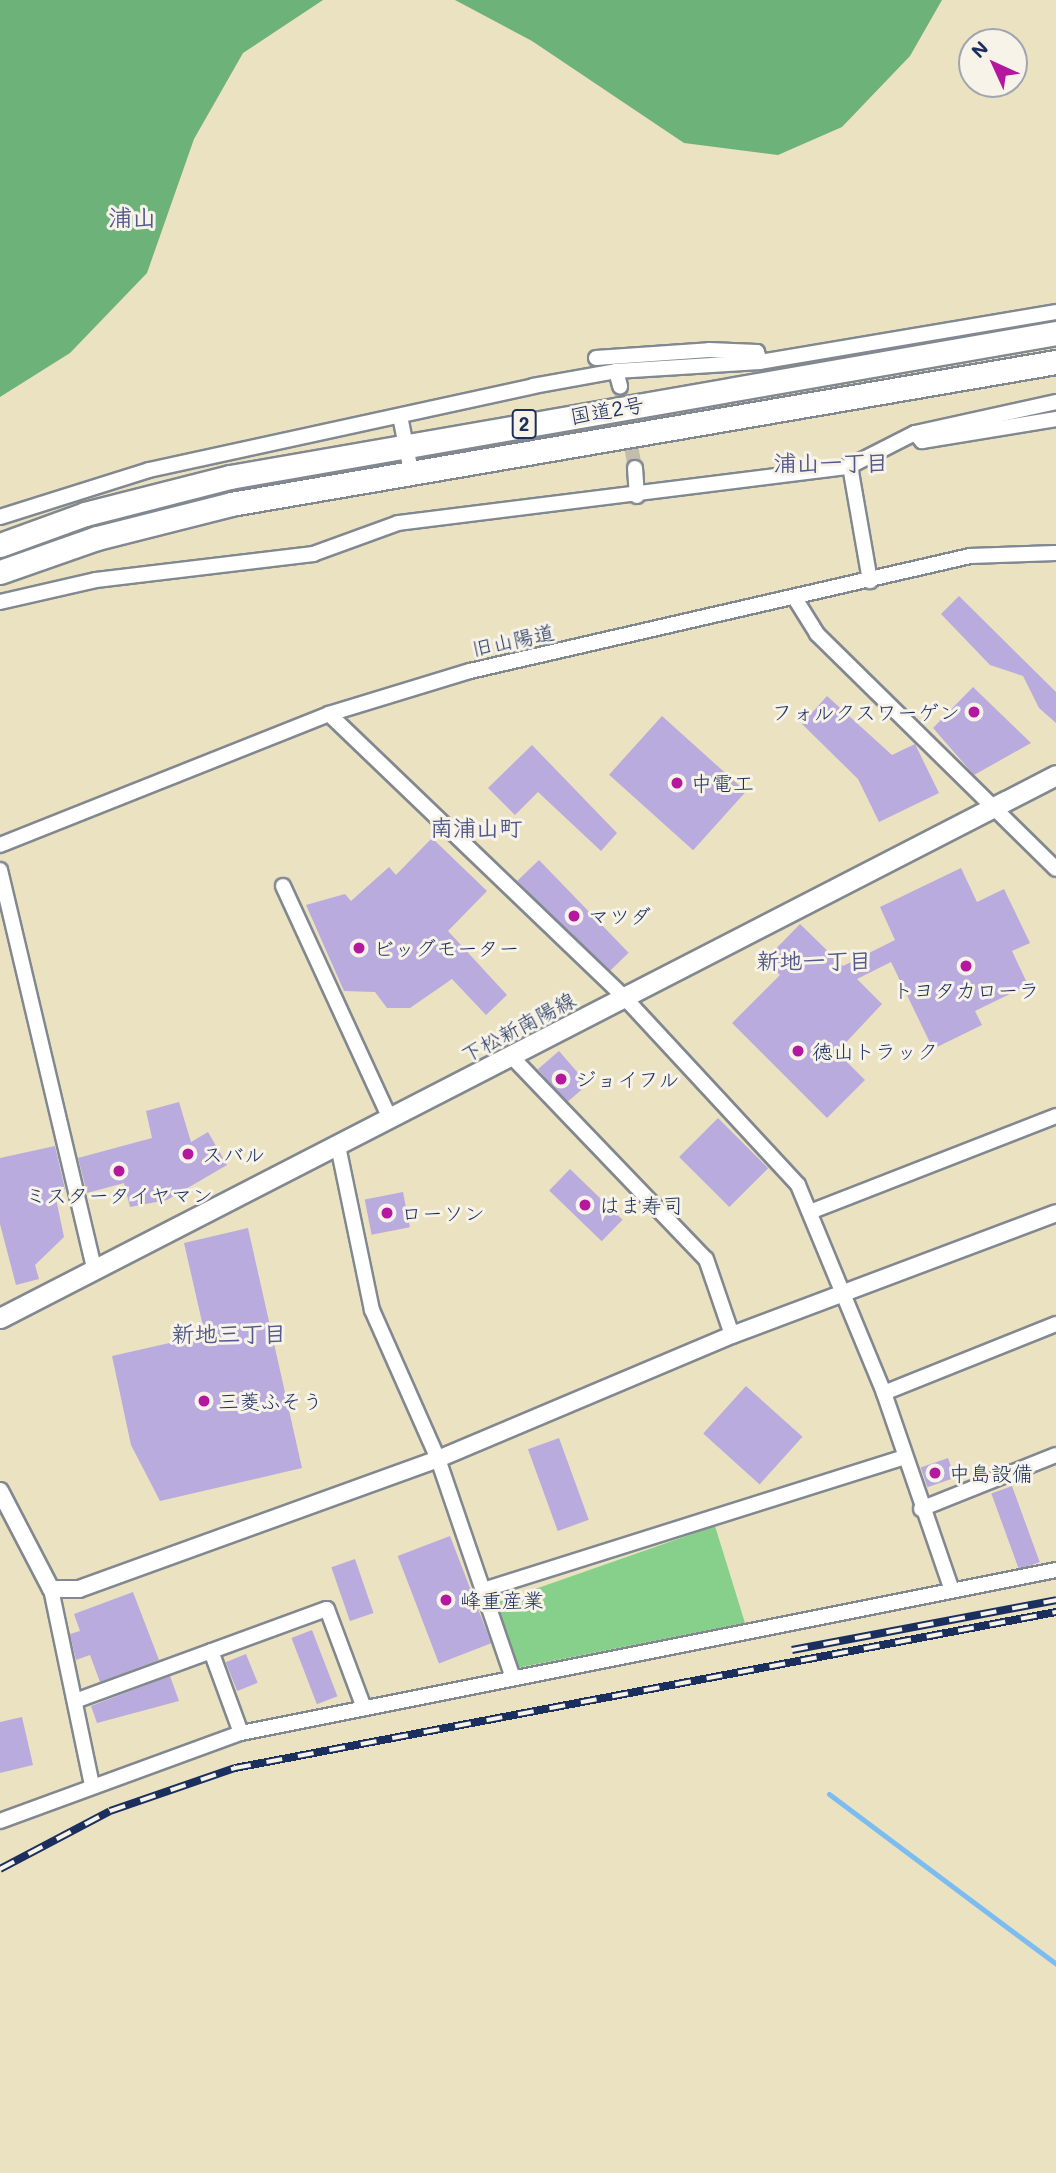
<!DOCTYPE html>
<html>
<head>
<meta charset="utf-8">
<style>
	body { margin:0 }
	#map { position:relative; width:1056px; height:2173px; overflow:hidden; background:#eae2c1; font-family:Mali,"Klee One",sans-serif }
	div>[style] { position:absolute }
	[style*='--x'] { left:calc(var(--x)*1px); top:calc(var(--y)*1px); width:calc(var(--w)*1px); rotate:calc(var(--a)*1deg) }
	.green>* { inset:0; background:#87d08c }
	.forest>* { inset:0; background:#6db278 }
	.stream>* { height:5px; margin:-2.5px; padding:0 2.5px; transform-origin:2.5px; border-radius:2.5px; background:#7bbdf1 }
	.building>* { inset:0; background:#baabde; transform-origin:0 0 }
	.minor-tunnel>* { height:14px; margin-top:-7px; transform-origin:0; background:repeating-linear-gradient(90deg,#c1bead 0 14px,transparent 0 21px) }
	.roads { filter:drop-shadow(2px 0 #828890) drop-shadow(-2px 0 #828890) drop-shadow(0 2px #828890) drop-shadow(0 -2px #828890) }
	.minor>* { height:14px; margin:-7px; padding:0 7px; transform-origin:7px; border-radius:7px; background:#fff }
	.tertiary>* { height:16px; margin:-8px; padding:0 8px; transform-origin:8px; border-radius:8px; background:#fff }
	.secondary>* { height:19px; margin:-9.5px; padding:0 9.5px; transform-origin:9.5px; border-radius:9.5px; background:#fff }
	.trunk>* { height:23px; margin:-11.5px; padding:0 11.5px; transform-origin:11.5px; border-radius:11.5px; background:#fff }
	.rail>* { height:8px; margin-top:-4px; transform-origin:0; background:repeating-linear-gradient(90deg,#f7f3e8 0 16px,#1b2f5e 0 32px); box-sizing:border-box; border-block:2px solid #1b2f5e }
	.dots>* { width:19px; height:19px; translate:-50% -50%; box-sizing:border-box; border:4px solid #f7f3e8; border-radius:50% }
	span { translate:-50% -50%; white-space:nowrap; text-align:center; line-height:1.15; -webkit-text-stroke:6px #f7f3e8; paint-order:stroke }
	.shield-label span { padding:2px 5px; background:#f7f3e8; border:2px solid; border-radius:5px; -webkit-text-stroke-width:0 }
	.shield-label { font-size:19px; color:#1b2f5e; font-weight:700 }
	.street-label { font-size:21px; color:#1b2f5e }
	.poi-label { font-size:21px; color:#1b2f5e }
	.right { translate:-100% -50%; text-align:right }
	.left { translate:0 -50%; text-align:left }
	.neighbourhood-label { font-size:23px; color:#535a8b; font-weight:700 }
	.quarter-label { font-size:24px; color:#535a8b; font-weight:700 }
	.north { position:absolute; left:958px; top:28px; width:70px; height:70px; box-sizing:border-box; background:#f7f3e8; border:2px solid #9fa5b1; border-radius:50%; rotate:315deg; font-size:19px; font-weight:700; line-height:28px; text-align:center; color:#1b2f5e }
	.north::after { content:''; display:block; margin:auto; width:24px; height:32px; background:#b5179e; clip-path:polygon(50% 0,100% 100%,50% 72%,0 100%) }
</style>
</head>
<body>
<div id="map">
	<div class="green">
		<div style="clip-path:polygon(715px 1526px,745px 1623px,517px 1668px,495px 1603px)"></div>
	</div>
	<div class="forest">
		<div style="clip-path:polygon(0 0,323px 0,243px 53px,194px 139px,147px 273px,70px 353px,0 397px)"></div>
		<div style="clip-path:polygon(455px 0,942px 0,910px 56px,842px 127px,778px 155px,684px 143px,532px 41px)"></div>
	</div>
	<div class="stream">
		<div style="--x:829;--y:1794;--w:284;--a:36.8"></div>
	</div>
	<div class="building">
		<div style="clip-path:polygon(959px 596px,1056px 692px,1056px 723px,1039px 708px,1023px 676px,990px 665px,941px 614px)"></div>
		<div style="clip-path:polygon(973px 687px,1031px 743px,974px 775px,933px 728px)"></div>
		<div style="clip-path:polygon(827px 696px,892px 755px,915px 744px,939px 793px,879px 822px,858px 779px,802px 724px)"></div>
		<div style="left:662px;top:716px;width:113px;height:79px;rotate:42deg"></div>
		<div style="clip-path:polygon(532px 745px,617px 833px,601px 851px,538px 792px,515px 815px,488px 788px)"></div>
		<div style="clip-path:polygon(432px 838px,487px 891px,448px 931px,507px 995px,486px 1015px,452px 979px,410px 1008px,387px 1008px,375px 992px,344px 991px,306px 905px,345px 894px,351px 901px,389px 867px,396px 875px)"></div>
		<div style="left:539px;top:860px;width:129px;height:30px;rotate:46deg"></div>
		<div style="clip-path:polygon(961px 868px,977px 902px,1004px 889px,1030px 943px,1012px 951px,1028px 985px,975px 1011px,982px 1025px,933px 1049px,891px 962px,857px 979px,882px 1004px,837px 1052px,865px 1080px,827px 1118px,732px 1023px,780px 975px,765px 960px,800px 924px,843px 966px,895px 940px,880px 907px)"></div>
		<div style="left:559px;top:1051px;width:44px;height:28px;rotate:49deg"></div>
		<div style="clip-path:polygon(179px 1102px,191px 1142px,208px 1132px,227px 1165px,167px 1200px,130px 1207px,124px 1183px,87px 1193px,78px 1158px,152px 1138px,146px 1111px)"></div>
		<div style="left:718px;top:1118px;width:71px;height:55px;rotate:45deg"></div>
		<div style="clip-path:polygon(55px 1146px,65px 1189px,55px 1194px,64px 1237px,35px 1265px,39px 1279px,16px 1285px,0 1224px,0 1158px)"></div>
		<div style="left:570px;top:1169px;width:73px;height:30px;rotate:44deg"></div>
		<div style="left:403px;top:1192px;width:36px;height:39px;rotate:79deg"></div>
		<div style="clip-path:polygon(248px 1228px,302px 1468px,160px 1501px,131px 1445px,112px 1356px,205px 1335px,184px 1243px)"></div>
		<div style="left:746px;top:1386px;width:76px;height:64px;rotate:42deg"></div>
		<div style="left:559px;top:1438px;width:87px;height:33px;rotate:70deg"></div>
		<div style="left:948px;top:1458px;width:21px;height:29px;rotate:71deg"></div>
		<div style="left:1012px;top:1486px;width:81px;height:22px;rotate:70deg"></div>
		<div style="left:450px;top:1536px;width:115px;height:56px;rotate:69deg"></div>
		<div style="left:355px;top:1559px;width:57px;height:25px;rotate:71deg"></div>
		<div style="clip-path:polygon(133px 1592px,159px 1660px,100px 1682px,90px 1655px,76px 1660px,70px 1634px,80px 1631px,74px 1614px)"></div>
		<div style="left:312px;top:1630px;width:71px;height:22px;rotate:69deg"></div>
		<div style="left:246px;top:1654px;width:31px;height:22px;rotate:68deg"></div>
		<div style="clip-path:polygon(170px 1676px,179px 1701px,97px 1723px,91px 1706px)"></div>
		<div style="clip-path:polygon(22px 1717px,33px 1765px,0 1773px,0 1722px)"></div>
	</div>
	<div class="minor-tunnel">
		<div style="--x:620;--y:386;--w:83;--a:79.6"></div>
	</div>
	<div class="roads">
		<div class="minor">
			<div style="--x:596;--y:358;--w:113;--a:-4"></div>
			<div style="--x:709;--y:350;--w:48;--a:2.4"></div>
			<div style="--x:757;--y:352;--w:10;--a:73"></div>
			<div style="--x:616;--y:371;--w:16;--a:75"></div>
			<div style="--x:400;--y:416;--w:56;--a:78.7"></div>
			<div style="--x:915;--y:433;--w:11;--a:49"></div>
			<div style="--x:922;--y:441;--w:136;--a:-9.3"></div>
			<div style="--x:850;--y:466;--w:117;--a:80.1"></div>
			<div style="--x:635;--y:468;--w:28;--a:86"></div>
			<div style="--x:0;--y:517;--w:156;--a:-17.5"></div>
			<div style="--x:149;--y:470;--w:393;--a:-12.3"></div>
			<div style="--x:533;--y:386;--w:84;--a:-10.2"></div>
			<div style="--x:616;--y:371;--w:144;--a:-3.6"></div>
			<div style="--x:760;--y:362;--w:300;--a:-9.6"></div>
			<div style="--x:796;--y:600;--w:40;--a:58"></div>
			<div style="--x:817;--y:634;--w:335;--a:44.5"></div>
			<div style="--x:0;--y:602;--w:98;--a:-12.9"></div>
			<div style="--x:96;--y:580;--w:219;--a:-6.8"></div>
			<div style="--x:313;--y:554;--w:90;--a:-20"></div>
			<div style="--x:398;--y:523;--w:453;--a:-7.1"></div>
			<div style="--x:848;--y:467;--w:75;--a:-26.9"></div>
			<div style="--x:915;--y:433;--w:144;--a:-12.4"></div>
			<div style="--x:329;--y:714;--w:409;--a:43.8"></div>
			<div style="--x:624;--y:997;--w:256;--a:47.2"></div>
			<div style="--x:798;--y:1185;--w:225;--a:67.5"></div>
			<div style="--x:884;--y:1393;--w:208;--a:71"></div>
			<div style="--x:0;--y:845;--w:354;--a:-21.7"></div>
			<div style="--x:329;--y:714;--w:147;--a:-17"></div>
			<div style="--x:470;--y:671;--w:513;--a:-12.95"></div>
			<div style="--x:970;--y:556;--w:86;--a:-2"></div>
			<div style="--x:0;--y:870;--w:410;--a:76.7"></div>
			<div style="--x:283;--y:886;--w:256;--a:65.3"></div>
			<div style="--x:511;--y:1056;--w:281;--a:46.2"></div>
			<div style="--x:706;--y:1259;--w:80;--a:71.1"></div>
			<div style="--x:338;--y:1146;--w:167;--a:78.3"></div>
			<div style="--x:372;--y:1310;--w:163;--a:66.1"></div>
			<div style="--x:438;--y:1459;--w:228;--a:71.1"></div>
			<div style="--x:810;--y:1212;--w:264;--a:-21.3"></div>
			<div style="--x:884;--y:1393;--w:185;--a:-21.9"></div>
			<div style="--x:921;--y:1509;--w:145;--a:-21.8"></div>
			<div style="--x:51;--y:1589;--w:201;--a:78.2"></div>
			<div style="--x:483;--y:1590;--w:442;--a:-17.5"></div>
			<div style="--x:211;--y:1651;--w:87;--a:69.9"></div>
			<div style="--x:75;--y:1701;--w:268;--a:-20.1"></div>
			<div style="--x:327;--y:1609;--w:106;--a:69.5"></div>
			<div style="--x:0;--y:1821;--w:257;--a:-20.1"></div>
			<div style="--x:241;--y:1733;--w:831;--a:-11.31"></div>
		</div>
		<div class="tertiary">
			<div style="--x:0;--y:1491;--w:110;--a:62.5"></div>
			<div style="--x:51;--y:1589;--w:28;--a:0"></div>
			<div style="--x:79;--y:1589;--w:382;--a:-19.9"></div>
			<div style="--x:438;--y:1459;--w:319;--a:-22.9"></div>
			<div style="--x:732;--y:1335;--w:346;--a:-20.6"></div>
		</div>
		<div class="secondary">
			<div style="--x:0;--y:1318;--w:1187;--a:-27.21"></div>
		</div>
		<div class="trunk">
			<div style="--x:0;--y:545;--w:90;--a:-20"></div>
			<div style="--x:85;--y:514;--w:150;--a:-14.3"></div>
			<div style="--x:230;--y:477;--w:838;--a:-9.89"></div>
			<div style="--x:0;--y:572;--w:103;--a:-19.3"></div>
			<div style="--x:97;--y:538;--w:138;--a:-14.2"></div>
			<div style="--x:231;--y:504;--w:837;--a:-9.77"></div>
		</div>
	</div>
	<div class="rail">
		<div style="--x:792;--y:1650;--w:269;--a:-10.7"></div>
		<div style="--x:0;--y:1869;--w:124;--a:-27.8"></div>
		<div style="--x:110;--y:1811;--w:132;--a:-19"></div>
		<div style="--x:235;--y:1768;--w:836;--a:-10.76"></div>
	</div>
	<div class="dots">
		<div style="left:974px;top:712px;background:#b5179e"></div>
		<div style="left:677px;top:783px;background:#b5179e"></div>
		<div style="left:574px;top:916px;background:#b5179e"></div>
		<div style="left:359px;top:948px;background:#b5179e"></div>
		<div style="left:966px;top:966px;background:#b5179e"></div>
		<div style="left:798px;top:1051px;background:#b5179e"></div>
		<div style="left:561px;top:1079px;background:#b5179e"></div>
		<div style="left:188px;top:1154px;background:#b5179e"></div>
		<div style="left:119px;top:1171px;background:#b5179e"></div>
		<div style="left:585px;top:1205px;background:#b5179e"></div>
		<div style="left:387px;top:1213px;background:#b5179e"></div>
		<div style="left:204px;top:1401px;background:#b5179e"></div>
		<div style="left:935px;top:1473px;background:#b5179e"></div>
		<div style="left:446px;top:1600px;background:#b5179e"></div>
	</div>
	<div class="shield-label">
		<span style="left:524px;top:424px">2</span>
	</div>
	<div class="street-label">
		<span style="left:607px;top:410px;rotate:-10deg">国道2号</span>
		<span style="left:513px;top:640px;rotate:-12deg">旧山陽道</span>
		<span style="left:518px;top:1027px;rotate:-28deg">下松新南陽線</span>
	</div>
	<div class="poi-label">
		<span class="right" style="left:960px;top:712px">フォルクスワーゲン</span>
		<span class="left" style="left:691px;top:783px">中電工</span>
		<span class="left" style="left:588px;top:916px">マツダ</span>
		<span class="left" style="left:373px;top:948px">ビッグモーター</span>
		<span style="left:966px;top:990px">トヨタカローラ</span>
		<span class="left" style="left:812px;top:1051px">徳山トラック</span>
		<span class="left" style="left:575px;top:1079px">ジョイフル</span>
		<span class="left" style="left:202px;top:1154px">スバル</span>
		<span style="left:119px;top:1195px">ミスタータイヤマン</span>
		<span class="left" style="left:599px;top:1205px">はま寿司</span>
		<span class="left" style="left:401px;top:1213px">ローソン</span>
		<span class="left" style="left:218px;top:1401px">三菱ふそう</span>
		<span class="left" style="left:949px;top:1473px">中島設備</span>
		<span class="left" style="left:460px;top:1600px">峰重産業</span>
	</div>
	<div class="neighbourhood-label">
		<span style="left:831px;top:462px">浦山一丁目</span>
		<span style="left:476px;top:827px">南浦山町</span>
		<span style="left:814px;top:960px">新地一丁目</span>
		<span style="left:229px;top:1333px">新地三丁目</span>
	</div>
	<div class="quarter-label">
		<span style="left:132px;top:217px">浦山</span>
	</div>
	<div class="north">N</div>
</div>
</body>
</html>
